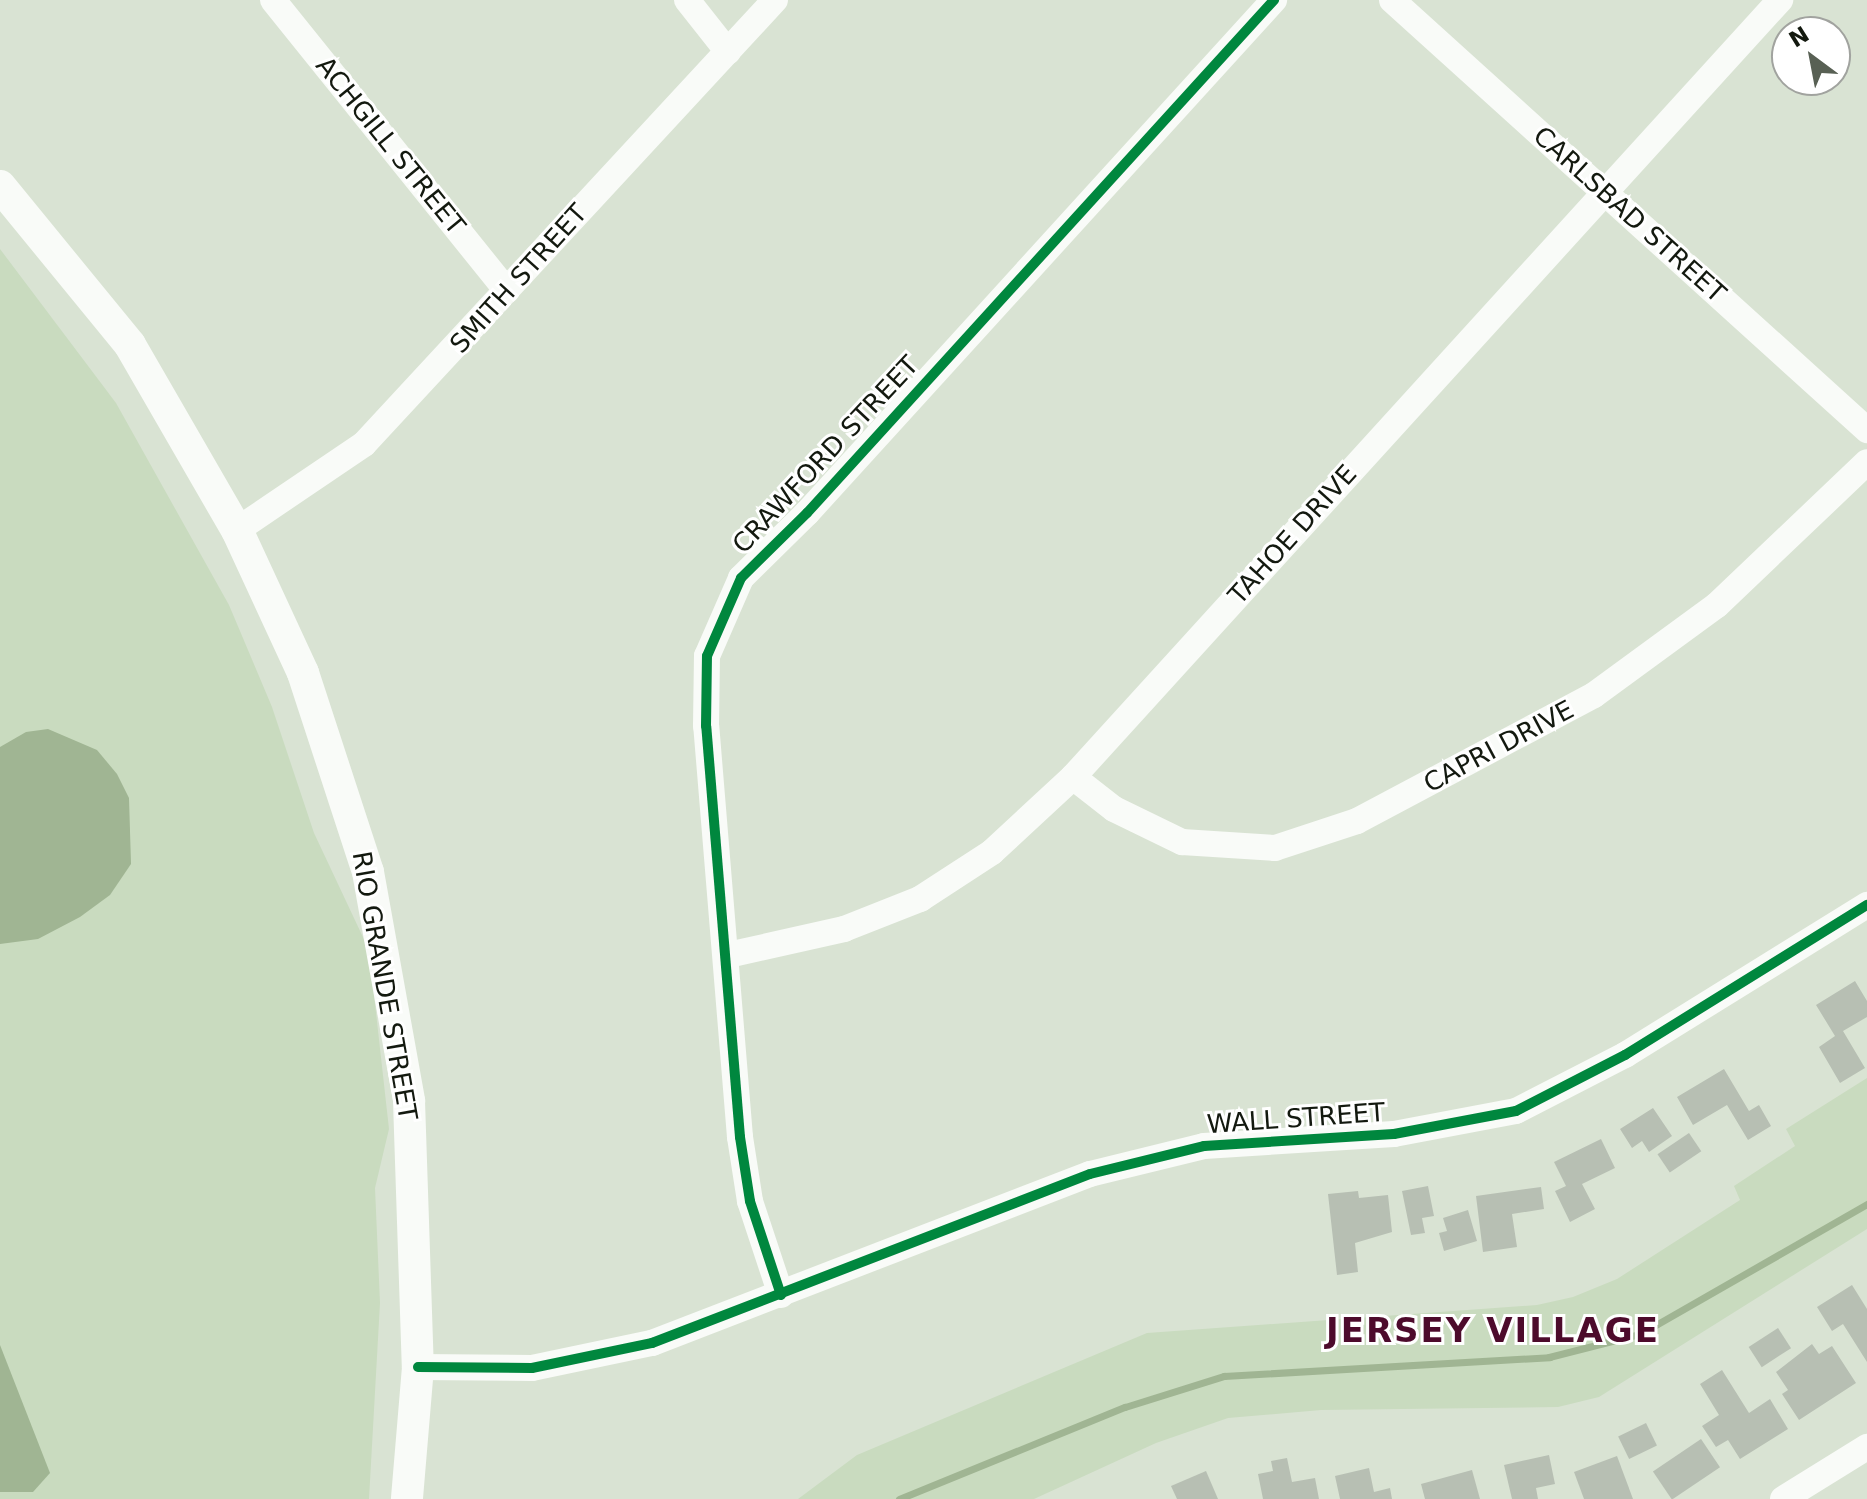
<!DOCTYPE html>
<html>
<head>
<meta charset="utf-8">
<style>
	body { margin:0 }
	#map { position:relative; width:1867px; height:1499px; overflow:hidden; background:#d9e3d3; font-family:"DejaVu Sans",sans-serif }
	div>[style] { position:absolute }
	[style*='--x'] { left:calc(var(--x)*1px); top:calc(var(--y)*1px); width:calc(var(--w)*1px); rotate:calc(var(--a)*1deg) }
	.green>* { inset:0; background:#c9dbbf }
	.water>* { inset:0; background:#a0b593 }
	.stream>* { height:7px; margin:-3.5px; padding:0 3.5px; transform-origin:3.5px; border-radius:3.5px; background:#a0b593 }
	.building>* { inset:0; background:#b7bfb3; transform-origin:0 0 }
	.minor>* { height:26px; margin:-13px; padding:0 13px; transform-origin:13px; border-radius:13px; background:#f9fbf8 }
	.tertiary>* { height:32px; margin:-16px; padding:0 16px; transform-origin:16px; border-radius:16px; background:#f9fbf8 }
	.cycleway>* { height:10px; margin:-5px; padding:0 5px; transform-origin:5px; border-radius:5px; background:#00873e }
	span { translate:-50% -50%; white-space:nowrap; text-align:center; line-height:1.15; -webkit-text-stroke:6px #fff; paint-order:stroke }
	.street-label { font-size:26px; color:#13190f }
	.district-label { font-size:34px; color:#4d0b2c; font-weight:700; letter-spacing:2px }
	.north { position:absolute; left:1771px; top:16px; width:80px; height:80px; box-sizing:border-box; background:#fff; border:2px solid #a1a39f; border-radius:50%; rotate:328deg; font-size:22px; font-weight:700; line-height:32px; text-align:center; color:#13190f }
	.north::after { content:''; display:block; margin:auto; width:28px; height:36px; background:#586054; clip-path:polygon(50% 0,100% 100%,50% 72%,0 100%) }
</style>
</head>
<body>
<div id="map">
	<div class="green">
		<div style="clip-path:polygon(0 249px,116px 403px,229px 605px,272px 707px,314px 833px,369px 950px,389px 1129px,375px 1188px,380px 1303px,369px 1499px,0 1499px)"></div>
		<div style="clip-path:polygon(1867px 1078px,1867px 1229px,1599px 1397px,1558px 1407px,1321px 1410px,1228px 1418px,1156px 1443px,1034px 1499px,798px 1499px,857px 1455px,1147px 1333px,1537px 1305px,1573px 1297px,1617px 1279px,1740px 1200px,1734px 1186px,1795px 1146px,1786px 1129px)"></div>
	</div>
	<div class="water">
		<div style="clip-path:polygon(48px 729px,97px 750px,117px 774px,129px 798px,131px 864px,110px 895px,80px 917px,38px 939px,0 944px,0 747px,26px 732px)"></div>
		<div style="clip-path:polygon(0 1345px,50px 1473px,33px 1492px,0 1492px)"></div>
	</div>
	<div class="stream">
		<div style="--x:899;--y:1499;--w:244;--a:-22.2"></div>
		<div style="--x:1125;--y:1407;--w:104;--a:-17.4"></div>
		<div style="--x:1224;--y:1376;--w:326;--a:-3.3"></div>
		<div style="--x:1549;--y:1357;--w:94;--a:-14.2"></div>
		<div style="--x:1640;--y:1334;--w:262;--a:-29.8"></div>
	</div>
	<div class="building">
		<div style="clip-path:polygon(1855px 981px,1867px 1001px,1867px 1017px,1843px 1031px,1865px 1068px,1840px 1083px,1819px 1047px,1835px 1036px,1816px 1005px)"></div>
		<div style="clip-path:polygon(1724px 1069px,1749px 1111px,1759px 1105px,1771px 1126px,1748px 1140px,1727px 1105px,1693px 1125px,1677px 1097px)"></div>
		<div style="clip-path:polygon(1653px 1108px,1672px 1136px,1649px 1152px,1642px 1141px,1632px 1148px,1620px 1129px)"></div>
		<div style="left:1689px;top:1133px;width:22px;height:38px;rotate:56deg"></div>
		<div style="clip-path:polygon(1601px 1139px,1615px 1168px,1582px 1184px,1595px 1209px,1570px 1222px,1555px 1191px,1566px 1186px,1554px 1162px)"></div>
		<div style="clip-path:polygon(1428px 1186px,1434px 1216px,1422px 1218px,1425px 1233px,1411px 1235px,1402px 1191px)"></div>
		<div style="clip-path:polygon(1541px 1187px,1544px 1209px,1512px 1214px,1517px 1247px,1483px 1252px,1476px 1196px)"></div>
		<div style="clip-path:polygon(1358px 1191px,1359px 1198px,1388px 1195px,1392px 1232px,1355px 1243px,1358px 1272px,1337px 1275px,1328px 1194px)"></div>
		<div style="clip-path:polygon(1468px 1210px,1477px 1241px,1444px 1251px,1439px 1233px,1447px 1231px,1443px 1218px)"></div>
		<div style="clip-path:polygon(1852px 1285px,1867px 1309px,1867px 1362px,1843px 1324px,1832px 1331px,1817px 1307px)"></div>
		<div style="left:1778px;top:1328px;width:24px;height:35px;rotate:57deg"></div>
		<div style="clip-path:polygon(1812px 1344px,1819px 1354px,1832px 1346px,1856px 1383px,1799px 1420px,1782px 1394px,1788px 1390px,1776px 1372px)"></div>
		<div style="clip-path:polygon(1722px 1370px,1749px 1413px,1770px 1399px,1788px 1429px,1740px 1459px,1728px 1440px,1716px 1447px,1702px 1426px,1719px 1415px,1700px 1384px)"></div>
		<div style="left:1646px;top:1423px;width:25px;height:31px;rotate:64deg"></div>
		<div style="left:1701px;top:1439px;width:34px;height:58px;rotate:56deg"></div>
		<div style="clip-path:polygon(1549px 1455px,1555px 1484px,1536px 1488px,1538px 1499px,1512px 1499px,1504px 1465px)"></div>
		<div style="clip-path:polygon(1617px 1456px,1633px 1499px,1584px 1499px,1574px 1472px)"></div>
		<div style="clip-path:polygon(1287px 1458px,1292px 1482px,1315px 1478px,1319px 1499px,1263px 1499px,1258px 1474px,1273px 1471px,1271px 1461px)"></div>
		<div style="clip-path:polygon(1369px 1468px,1374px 1492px,1390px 1488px,1392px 1499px,1340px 1499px,1335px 1476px)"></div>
		<div style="clip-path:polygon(1472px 1470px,1480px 1499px,1425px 1499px,1421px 1484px)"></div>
		<div style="clip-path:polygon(1206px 1471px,1218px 1499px,1177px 1499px,1171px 1486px)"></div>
	</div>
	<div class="minor">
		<div style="--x:273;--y:0;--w:373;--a:51.2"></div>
		<div style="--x:687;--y:0;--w:66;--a:51.7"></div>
		<div style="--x:1392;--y:0;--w:641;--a:42.15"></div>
		<div style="--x:237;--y:530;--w:153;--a:-34.1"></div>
		<div style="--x:364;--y:444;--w:605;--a:-47.21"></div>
		<div style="--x:1073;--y:777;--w:52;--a:38"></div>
		<div style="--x:1114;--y:809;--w:76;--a:25.9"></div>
		<div style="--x:1182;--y:842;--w:93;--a:3.7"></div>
		<div style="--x:1275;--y:848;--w:86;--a:-18.2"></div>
		<div style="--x:1357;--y:821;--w:268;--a:-28"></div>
		<div style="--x:1594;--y:695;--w:152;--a:-36.2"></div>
		<div style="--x:1717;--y:605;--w:207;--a:-43.6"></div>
		<div style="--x:728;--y:955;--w:119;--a:-12.6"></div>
		<div style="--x:844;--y:929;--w:82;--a:-21.5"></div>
		<div style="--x:920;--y:899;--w:86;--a:-33.1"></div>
		<div style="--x:992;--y:852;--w:110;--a:-42.8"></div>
		<div style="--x:1073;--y:777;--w:1051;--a:-47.7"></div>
		<div style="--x:781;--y:1295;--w:99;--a:-108.3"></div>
		<div style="--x:750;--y:1201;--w:65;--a:-98.9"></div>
		<div style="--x:740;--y:1137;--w:412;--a:-94.7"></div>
		<div style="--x:706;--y:726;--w:70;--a:-89.2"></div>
		<div style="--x:707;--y:656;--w:85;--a:-66.4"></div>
		<div style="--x:741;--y:578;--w:93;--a:-44.6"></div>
		<div style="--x:807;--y:513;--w:694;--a:-47.69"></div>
		<div style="--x:418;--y:1367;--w:114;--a:0.5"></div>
		<div style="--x:532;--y:1368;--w:123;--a:-11.8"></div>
		<div style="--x:652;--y:1343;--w:469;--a:-21.1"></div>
		<div style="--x:1090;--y:1174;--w:117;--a:-13.8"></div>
		<div style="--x:1204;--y:1146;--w:190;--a:-3.6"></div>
		<div style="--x:1394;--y:1134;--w:124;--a:-10.7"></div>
		<div style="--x:1516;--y:1111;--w:123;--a:-27.2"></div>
		<div style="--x:1625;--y:1055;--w:285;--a:-31.8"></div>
		<div style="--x:1783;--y:1499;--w:99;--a:-31.8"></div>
	</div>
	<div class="tertiary">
		<div style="--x:0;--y:186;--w:205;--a:50.7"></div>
		<div style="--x:130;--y:345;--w:214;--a:60"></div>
		<div style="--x:237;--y:530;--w:157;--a:65.2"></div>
		<div style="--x:303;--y:673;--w:209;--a:71.9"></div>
		<div style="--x:368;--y:872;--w:233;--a:79.8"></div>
		<div style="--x:409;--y:1101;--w:266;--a:88.1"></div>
		<div style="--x:418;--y:1367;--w:132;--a:94.8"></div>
	</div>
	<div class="cycleway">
		<div style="--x:781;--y:1295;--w:99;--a:-108.3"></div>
		<div style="--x:750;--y:1201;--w:65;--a:-98.9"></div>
		<div style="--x:740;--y:1137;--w:412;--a:-94.7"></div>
		<div style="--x:706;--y:726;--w:70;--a:-89.2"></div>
		<div style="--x:707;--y:656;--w:85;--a:-66.4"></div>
		<div style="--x:741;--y:578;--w:93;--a:-44.6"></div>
		<div style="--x:807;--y:513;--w:694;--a:-47.69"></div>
		<div style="--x:418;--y:1367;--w:114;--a:0.5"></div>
		<div style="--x:532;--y:1368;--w:123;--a:-11.8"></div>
		<div style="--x:652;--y:1343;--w:469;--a:-21.1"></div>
		<div style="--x:1090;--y:1174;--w:117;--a:-13.8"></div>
		<div style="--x:1204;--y:1146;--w:190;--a:-3.6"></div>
		<div style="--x:1394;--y:1134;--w:124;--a:-10.7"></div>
		<div style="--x:1516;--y:1111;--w:123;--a:-27.2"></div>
		<div style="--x:1625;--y:1055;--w:285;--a:-31.8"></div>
	</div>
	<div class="street-label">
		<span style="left:390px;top:146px;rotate:51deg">ACHGILL STREET</span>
		<span style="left:1629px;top:215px;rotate:42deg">CARLSBAD STREET</span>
		<span style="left:519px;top:279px;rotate:-48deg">SMITH STREET</span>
		<span style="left:826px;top:455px;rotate:-47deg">CRAWFORD STREET</span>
		<span style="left:1293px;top:535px;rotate:-48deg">TAHOE DRIVE</span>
		<span style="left:1499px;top:747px;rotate:-28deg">CAPRI DRIVE</span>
		<span style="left:384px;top:986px;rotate:80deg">RIO GRANDE STREET</span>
		<span style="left:1296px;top:1119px;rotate:-4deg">WALL STREET</span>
	</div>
	<div class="district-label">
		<span style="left:1493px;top:1331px">JERSEY VILLAGE</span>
	</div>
	<div class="north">N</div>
</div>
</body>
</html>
